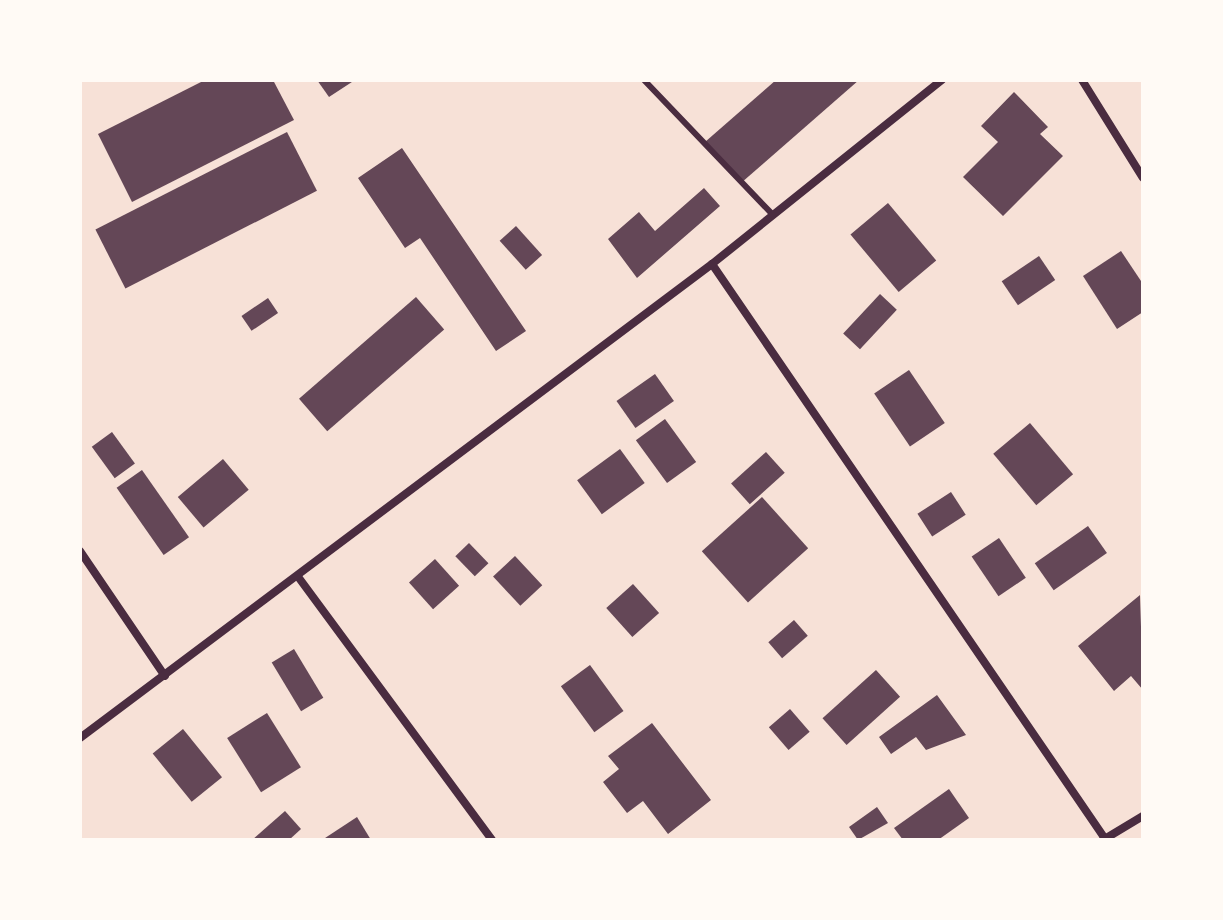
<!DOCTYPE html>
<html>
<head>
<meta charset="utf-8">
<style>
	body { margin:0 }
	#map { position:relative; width:1223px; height:920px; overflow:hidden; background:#f7e1d7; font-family:Manrope,sans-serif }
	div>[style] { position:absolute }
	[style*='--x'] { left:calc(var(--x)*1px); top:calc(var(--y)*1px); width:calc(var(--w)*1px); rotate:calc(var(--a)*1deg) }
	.building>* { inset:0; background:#644757; transform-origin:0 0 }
	.service>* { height:6px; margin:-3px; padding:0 3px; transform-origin:3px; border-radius:3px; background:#4a2c40 }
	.minor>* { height:8px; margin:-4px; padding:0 4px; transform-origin:4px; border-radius:4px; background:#4a2c40 }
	span { translate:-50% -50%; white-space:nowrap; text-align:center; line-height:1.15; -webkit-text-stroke:6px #fffaf5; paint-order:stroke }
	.frame { position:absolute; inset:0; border:82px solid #fffaf5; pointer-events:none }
</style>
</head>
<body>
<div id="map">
	<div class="building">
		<div style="clip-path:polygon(205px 80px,273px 80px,294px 120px,132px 202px,98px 134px)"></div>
		<div style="clip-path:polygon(317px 80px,355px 80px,329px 97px)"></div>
		<div style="clip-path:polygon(776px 80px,859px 80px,741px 183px,705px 142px)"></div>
		<div style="clip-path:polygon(1014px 92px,1048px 127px,1040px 134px,1063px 156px,1003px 216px,963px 177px,998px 142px,981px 126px)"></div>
		<div style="left:287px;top:132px;width:66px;height:215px;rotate:63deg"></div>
		<div style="clip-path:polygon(402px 148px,526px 331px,496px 351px,420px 238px,405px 248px,358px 178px)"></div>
		<div style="clip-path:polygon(704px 188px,720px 206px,637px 278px,608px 239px,639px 212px,655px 231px)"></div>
		<div style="left:888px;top:203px;width:75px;height:49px;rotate:50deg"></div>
		<div style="left:516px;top:226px;width:39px;height:22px;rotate:48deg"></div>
		<div style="clip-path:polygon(1121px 251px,1143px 284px,1143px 312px,1117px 329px,1083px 276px)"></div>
		<div style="left:1039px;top:256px;width:29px;height:45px;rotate:56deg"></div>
		<div style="left:880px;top:294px;width:23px;height:54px;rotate:43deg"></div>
		<div style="left:416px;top:297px;width:43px;height:155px;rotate:49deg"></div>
		<div style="left:268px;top:298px;width:18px;height:32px;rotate:56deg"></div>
		<div style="left:909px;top:370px;width:64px;height:42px;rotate:56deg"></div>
		<div style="left:655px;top:374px;width:33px;height:47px;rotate:55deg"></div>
		<div style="left:665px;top:419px;width:53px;height:36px;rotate:54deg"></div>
		<div style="left:1030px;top:423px;width:67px;height:48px;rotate:50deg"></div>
		<div style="left:112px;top:432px;width:39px;height:25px;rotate:54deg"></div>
		<div style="left:620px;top:449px;width:42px;height:53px;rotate:54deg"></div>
		<div style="left:766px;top:452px;width:28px;height:47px;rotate:48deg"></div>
		<div style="left:223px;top:459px;width:40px;height:59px;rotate:50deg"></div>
		<div style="left:142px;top:470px;width:82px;height:31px;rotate:55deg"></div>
		<div style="left:951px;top:492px;width:27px;height:40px;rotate:57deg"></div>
		<div style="left:762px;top:497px;width:69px;height:81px;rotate:48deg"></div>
		<div style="left:1088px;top:526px;width:33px;height:65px;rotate:55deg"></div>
		<div style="left:999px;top:538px;width:48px;height:33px;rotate:56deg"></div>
		<div style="left:469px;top:543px;width:28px;height:19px;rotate:46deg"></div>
		<div style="left:515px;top:556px;width:40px;height:30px;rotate:47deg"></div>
		<div style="left:435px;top:559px;width:36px;height:35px;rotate:48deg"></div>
		<div style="left:633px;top:584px;width:39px;height:36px;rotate:48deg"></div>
		<div style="clip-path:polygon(1140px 595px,1143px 690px,1131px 676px,1114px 691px,1078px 646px)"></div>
		<div style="left:794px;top:620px;width:21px;height:34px;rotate:49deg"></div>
		<div style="left:294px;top:649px;width:57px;height:26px;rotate:59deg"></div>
		<div style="left:590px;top:665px;width:57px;height:36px;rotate:54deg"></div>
		<div style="left:876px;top:670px;width:36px;height:72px;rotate:48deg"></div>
		<div style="clip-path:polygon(937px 695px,966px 735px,926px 750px,916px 737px,891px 754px,879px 737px)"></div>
		<div style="left:790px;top:709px;width:30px;height:28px;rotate:49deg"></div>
		<div style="left:267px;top:713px;width:64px;height:47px;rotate:58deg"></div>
		<div style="clip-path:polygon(652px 723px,711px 800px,668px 834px,643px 801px,627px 813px,603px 782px,619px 769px,608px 756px)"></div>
		<div style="left:183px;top:729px;width:62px;height:39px;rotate:51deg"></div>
		<div style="clip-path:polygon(949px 789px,969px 818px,938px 840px,903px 840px,894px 828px)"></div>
		<div style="clip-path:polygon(877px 807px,888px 823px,858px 840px,849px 827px)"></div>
		<div style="clip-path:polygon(285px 811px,301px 829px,289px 840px,252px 840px)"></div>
		<div style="clip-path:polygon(357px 817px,371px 840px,322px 840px)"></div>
	</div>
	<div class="service">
		<div style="--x:644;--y:80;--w:187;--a:46.3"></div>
	</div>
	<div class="minor">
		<div style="--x:1082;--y:80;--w:115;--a:58.1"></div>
		<div style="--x:712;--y:264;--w:698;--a:55.63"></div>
		<div style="--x:80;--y:551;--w:151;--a:55.8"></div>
		<div style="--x:299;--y:578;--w:325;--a:53.6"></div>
		<div style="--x:80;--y:738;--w:790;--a:-36.87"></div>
		<div style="--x:712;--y:264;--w:295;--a:-38.7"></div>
		<div style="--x:1103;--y:840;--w:47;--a:-31"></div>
	</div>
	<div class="frame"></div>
</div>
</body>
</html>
